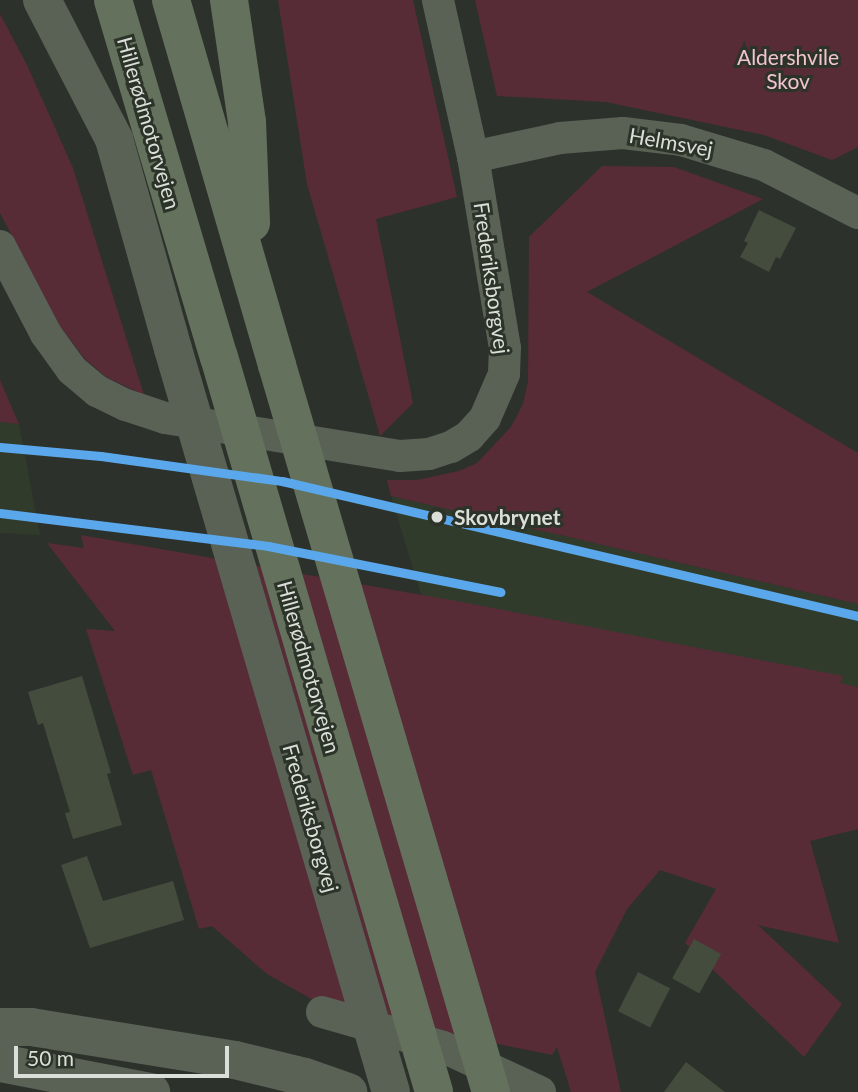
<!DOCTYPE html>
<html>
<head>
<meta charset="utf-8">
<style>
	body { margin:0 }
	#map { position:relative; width:858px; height:1092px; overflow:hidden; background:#2d312b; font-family:Lato,sans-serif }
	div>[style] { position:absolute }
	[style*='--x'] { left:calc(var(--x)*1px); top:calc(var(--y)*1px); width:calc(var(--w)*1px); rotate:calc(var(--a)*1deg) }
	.built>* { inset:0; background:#303b2c }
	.green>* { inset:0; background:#572c37 }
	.building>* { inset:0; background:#434c3d; transform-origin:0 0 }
	.minor>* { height:32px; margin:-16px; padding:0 16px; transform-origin:16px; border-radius:16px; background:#596255 }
	.tertiary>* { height:38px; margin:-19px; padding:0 19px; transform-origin:19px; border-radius:19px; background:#596255 }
	.motorway>* { height:38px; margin:-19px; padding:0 19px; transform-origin:19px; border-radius:19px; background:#64725d }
	.tertiary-bridge>* { height:38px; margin:-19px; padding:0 19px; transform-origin:19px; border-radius:19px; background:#596255 }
	.motorway-bridge>* { height:38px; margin:-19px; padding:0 19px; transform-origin:19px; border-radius:19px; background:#64725d }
	.rail-1>* { height:9px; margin:-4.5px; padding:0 4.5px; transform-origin:4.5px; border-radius:4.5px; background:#5aa8eb }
	.dots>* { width:19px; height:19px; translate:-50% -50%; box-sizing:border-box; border:4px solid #2c3329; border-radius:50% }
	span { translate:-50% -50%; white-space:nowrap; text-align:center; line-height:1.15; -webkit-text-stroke:6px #2c3329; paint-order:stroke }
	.park-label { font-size:21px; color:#f3c4cf }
	.street-label { font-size:21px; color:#dbdfd9 }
	.stop-label { font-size:21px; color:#dbdfd9; font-weight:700 }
	.left { translate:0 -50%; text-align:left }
	.scale { position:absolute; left:14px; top:1046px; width:215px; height:32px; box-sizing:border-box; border:4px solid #dbdfd9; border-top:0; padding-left:9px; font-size:21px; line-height:24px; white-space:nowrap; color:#dbdfd9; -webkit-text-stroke:5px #2c3329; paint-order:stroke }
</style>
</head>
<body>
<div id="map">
	<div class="built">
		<div style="clip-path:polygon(0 422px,19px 424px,40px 535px,0 533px)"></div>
		<div style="clip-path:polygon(391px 496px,858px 604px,858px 687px,424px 604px)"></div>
	</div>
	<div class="green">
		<div style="clip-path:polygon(278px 0,413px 0,457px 197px,376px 219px,413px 403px,380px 436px,307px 184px)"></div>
		<div style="clip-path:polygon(475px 0,858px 0,858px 147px,832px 160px,764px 135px,606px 102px,497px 96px)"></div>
		<div style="clip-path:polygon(0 14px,27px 65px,73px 168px,144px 395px,106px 377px,84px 358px,60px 326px,0 213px)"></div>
		<div style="clip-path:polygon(602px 166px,674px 167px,763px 199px,587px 292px,858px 453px,858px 604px,391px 496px,387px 480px,417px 480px,459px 471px,477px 463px,511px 427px,523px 404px,528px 381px,529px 237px)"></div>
		<div style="clip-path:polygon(0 380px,19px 424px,0 422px)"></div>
		<div style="clip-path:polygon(81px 535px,462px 602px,843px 676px,840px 683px,858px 687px,858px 829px,810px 841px,839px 943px,758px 925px,842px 1004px,804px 1057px,685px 943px,716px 889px,660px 870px,627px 909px,595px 972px,621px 1092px,571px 1092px,557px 1047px,552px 1055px,331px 1010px,267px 974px,212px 926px,199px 929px,151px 770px,133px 775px,86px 629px,115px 631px,47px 543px,84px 548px)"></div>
	</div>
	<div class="building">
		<div style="clip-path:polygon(759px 210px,796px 228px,780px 259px,776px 257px,769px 272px,740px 257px,748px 243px,744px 241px)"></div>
		<div style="clip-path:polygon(82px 676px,111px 773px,107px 774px,122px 825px,73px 839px,65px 813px,70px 812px,43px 723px,38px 725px,28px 692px)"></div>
		<div style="clip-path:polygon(87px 856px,103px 901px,173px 881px,184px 920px,90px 948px,61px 865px)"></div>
		<div style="left:694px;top:939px;width:31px;height:45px;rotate:29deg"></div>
		<div style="left:638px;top:972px;width:36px;height:44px;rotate:27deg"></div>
		<div style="clip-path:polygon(686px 1062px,725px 1092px,664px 1092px)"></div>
	</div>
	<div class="minor">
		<div style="--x:473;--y:157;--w:89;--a:-12.3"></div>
		<div style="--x:560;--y:138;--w:63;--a:-4.5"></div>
		<div style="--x:623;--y:133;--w:58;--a:6.9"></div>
		<div style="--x:681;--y:140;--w:87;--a:16.8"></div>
		<div style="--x:764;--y:165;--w:106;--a:27.1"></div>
		<div style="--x:0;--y:246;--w:99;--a:62.4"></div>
		<div style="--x:46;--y:334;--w:44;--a:54.2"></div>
		<div style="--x:72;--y:370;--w:33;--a:40"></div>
		<div style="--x:97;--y:391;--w:32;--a:26"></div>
		<div style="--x:126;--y:405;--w:41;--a:18.4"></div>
		<div style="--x:165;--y:418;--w:238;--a:9.2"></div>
		<div style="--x:400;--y:456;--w:29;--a:-4"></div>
		<div style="--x:429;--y:454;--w:23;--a:-18"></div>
		<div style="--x:451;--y:447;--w:21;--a:-31"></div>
		<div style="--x:469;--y:436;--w:24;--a:-48"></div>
		<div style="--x:485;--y:418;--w:48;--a:-66.6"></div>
		<div style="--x:504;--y:374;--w:26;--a:-88"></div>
		<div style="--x:505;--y:348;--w:194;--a:-99.5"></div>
		<div style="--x:473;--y:157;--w:161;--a:-102.6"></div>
		<div style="--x:322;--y:1012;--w:126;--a:16.1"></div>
		<div style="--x:443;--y:1047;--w:107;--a:24.9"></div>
	</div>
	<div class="tertiary">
		<div style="--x:42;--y:0;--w:157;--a:62.6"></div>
		<div style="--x:114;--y:139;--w:218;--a:74.3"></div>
		<div style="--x:0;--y:1027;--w:31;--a:0"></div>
		<div style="--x:31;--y:1027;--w:207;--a:9.2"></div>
		<div style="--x:235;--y:1060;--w:72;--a:13.7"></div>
		<div style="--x:305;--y:1077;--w:46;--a:19.2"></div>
		<div style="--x:0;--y:1063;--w:154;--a:10.9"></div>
	</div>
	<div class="motorway">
		<div style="--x:113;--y:0;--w:372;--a:73.5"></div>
		<div style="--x:171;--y:0;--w:380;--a:73.8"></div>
		<div style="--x:229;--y:0;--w:123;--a:81.6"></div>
		<div style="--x:247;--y:122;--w:101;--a:87.7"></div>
	</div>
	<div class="tertiary-bridge">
		<div style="--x:173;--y:349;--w:774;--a:73.65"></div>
	</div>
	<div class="motorway-bridge">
		<div style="--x:219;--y:357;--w:766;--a:73.69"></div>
		<div style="--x:277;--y:365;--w:758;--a:73.6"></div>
	</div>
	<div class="rail-1">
		<div style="--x:0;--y:447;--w:101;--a:5.1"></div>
		<div style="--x:101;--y:456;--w:183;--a:7.9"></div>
		<div style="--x:282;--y:481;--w:592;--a:13.19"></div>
		<div style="--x:0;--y:513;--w:270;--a:7"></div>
		<div style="--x:268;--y:546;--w:237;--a:11.2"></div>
	</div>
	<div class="dots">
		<div style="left:437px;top:517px;background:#dbdfd9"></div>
	</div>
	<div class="park-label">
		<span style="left:788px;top:69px">Aldershvile<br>Skov</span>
	</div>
	<div class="street-label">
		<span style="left:149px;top:123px;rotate:74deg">Hillerødmotorvejen</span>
		<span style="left:671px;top:142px;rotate:10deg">Helmsvej</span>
		<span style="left:492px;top:278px;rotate:82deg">Frederiksborgvej</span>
		<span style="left:309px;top:667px;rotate:74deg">Hillerødmotorvejen</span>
		<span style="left:311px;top:818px;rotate:74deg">Frederiksborgvej</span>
	</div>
	<div class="stop-label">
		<span class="left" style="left:454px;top:517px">Skovbrynet</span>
	</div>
	<div class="scale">50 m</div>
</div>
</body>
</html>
